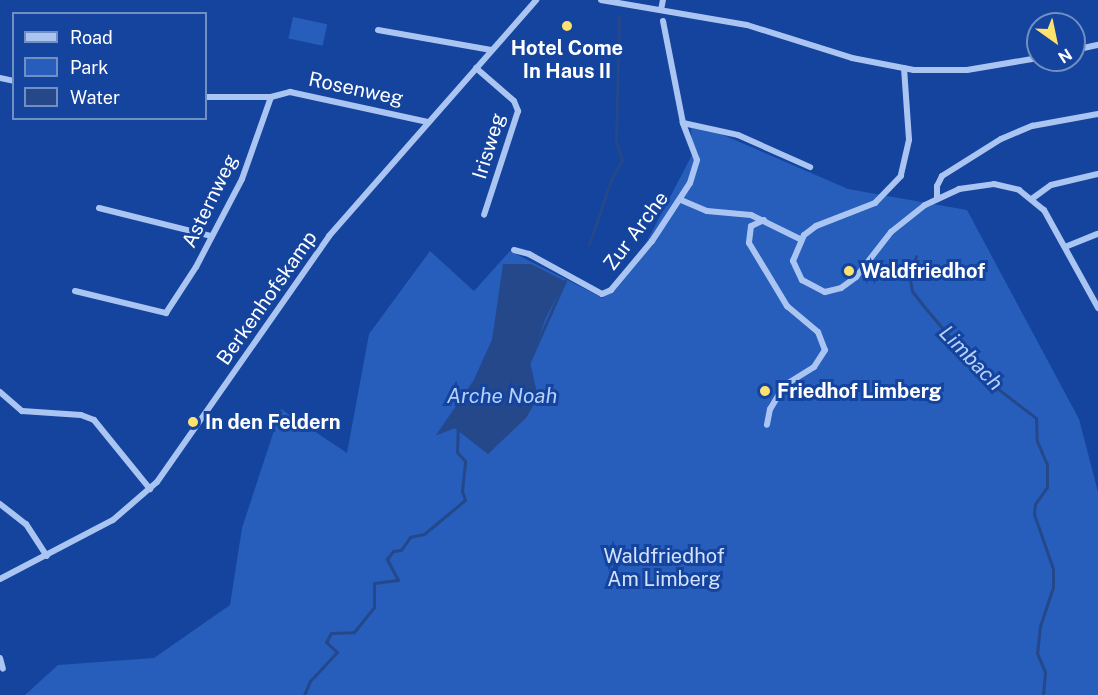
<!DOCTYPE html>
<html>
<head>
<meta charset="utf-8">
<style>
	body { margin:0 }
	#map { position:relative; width:1098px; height:695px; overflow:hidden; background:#14449d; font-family:"Public Sans",sans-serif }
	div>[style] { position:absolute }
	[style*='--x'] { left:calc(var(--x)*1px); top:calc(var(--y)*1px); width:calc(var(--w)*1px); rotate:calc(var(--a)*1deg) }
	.green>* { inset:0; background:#275dbb; transform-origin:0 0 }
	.water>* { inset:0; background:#25488b }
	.stream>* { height:3px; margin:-1.5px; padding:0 1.5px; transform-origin:1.5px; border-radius:1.5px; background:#25488b }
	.street>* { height:6px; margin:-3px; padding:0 3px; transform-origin:3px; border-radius:3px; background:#abc5f3 }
	.dots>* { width:16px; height:16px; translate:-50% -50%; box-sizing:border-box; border:3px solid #14449d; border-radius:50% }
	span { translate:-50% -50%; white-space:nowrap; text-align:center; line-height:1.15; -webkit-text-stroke:6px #14449d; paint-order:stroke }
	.poi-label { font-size:20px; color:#fff; font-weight:700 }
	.left { translate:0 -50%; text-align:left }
	.street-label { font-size:20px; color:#fff }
	.park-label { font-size:20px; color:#d3e2fd }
	.water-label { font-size:21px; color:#b7d0fa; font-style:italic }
	.legend { position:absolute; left:12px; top:12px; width:195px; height:108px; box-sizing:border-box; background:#14449d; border:2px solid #728fc4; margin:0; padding:8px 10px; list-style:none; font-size:18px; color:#fff }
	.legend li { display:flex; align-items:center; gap:12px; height:30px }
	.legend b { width:30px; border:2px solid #728fc4 }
	.north { position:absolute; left:1026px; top:12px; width:60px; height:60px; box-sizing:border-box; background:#14449d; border:2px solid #728fc4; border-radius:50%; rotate:147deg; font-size:16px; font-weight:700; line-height:24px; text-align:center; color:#fff }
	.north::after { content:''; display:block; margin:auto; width:21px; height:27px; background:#ffe26d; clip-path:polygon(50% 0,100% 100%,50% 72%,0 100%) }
</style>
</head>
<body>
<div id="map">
	<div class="green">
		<div style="left:293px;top:17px;width:35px;height:22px;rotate:12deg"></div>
		<div style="clip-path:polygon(evenodd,691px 128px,721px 134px,848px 189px,967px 210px,1079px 419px,1098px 492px,1098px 695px,25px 695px,58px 665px,154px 658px,230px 605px,242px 528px,281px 409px,347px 453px,369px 334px,430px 251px,474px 291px,510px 251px,603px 298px,646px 243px,692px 155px,691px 128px,565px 281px,545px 319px,530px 363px,538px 398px,488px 454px,455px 428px,437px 435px,474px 380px,492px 340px,500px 304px,565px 281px)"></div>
	</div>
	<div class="water">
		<div style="clip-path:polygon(503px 264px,531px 264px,565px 281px,545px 319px,530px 363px,538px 398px,526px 418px,488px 454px,455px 428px,436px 435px,474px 380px,492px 340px)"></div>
	</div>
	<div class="stream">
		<div style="--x:589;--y:245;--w:69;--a:-71.3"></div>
		<div style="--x:611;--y:180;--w:23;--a:-61"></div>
		<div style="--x:622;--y:160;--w:20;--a:-108"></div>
		<div style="--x:616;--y:141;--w:124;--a:-88.6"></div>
		<div style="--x:916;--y:256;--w:19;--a:111"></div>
		<div style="--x:909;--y:274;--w:17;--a:80"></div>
		<div style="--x:912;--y:291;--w:16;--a:52"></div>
		<div style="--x:922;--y:304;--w:98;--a:50"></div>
		<div style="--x:985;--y:379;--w:64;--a:37.4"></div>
		<div style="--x:1036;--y:418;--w:23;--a:88"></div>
		<div style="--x:1037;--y:441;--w:25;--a:67"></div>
		<div style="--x:1047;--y:464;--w:23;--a:90"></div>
		<div style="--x:1047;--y:487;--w:21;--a:125"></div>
		<div style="--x:1035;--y:504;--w:10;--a:96"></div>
		<div style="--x:1034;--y:514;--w:58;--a:70.9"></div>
		<div style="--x:1053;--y:569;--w:18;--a:90"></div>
		<div style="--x:1053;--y:587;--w:41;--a:108.4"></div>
		<div style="--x:1040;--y:626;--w:27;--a:96"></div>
		<div style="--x:1037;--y:653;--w:21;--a:67"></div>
		<div style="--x:1045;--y:672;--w:23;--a:95"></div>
		<div style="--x:528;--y:364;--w:91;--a:-66"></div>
		<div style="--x:304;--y:695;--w:15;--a:-67"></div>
		<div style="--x:310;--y:681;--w:40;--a:-47"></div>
		<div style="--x:337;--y:652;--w:15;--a:-138"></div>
		<div style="--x:326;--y:642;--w:10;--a:-61"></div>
		<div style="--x:331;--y:633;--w:23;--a:-2"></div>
		<div style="--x:354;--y:632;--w:32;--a:-51"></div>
		<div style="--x:374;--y:607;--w:24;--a:-90"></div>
		<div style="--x:374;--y:583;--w:24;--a:-7"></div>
		<div style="--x:398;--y:580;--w:24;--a:-118"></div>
		<div style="--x:387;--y:559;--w:10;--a:-53"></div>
		<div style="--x:393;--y:551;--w:8;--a:-7"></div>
		<div style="--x:401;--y:550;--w:16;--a:-55"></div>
		<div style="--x:410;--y:537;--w:14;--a:-12"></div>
		<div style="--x:424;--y:534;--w:53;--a:-39.7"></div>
		<div style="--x:465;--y:500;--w:9;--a:-108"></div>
		<div style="--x:462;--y:491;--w:30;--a:-84"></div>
		<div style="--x:465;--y:461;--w:12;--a:-132"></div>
		<div style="--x:457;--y:452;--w:26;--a:-88"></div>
	</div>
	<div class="street">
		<div style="--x:601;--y:0;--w:148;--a:9.7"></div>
		<div style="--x:747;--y:25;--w:110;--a:17.4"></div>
		<div style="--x:852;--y:58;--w:63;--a:11"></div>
		<div style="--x:914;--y:70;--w:53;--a:0"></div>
		<div style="--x:967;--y:70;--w:72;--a:-9.6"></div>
		<div style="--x:661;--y:10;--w:10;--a:-79"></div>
		<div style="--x:663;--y:21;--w:104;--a:78.9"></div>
		<div style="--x:683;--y:123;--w:56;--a:12.3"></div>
		<div style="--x:738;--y:135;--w:79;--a:24"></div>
		<div style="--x:378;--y:30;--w:115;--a:10"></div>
		<div style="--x:1074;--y:50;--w:25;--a:-12"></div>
		<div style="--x:476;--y:68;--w:50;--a:41"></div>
		<div style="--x:514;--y:101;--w:11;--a:68"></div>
		<div style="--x:518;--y:111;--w:109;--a:108.1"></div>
		<div style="--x:904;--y:68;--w:72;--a:86"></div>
		<div style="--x:909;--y:140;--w:37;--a:103"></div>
		<div style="--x:901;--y:176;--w:37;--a:134"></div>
		<div style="--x:875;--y:203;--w:63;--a:158.7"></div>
		<div style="--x:816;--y:226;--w:15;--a:143"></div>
		<div style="--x:804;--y:235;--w:28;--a:113"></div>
		<div style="--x:793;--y:261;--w:21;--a:65"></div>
		<div style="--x:802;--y:280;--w:26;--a:28"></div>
		<div style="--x:825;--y:292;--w:16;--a:-14"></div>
		<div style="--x:841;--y:288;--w:19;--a:-36"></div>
		<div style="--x:856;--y:277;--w:57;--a:-52.1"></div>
		<div style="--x:891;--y:232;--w:43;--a:-38.5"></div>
		<div style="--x:925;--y:205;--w:38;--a:-25"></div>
		<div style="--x:959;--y:189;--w:35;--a:-8"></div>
		<div style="--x:994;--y:184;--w:26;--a:13"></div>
		<div style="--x:1019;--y:190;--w:32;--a:39"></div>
		<div style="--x:1044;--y:210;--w:112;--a:61.1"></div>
		<div style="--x:0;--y:78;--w:14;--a:12"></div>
		<div style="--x:206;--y:97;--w:65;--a:0"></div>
		<div style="--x:271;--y:97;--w:20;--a:-15"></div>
		<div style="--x:290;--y:92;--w:141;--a:12.3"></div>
		<div style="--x:1033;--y:198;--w:22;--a:-36"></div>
		<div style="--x:1051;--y:185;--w:48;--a:-13.2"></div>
		<div style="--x:937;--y:199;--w:13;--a:-90"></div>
		<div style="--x:937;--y:186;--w:11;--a:-63"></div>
		<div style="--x:942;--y:176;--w:70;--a:-32.1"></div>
		<div style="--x:1001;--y:139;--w:34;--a:-23"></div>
		<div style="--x:1032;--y:126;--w:67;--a:-10.3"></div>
		<div style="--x:681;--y:200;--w:28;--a:23"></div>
		<div style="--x:707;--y:211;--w:44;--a:5.2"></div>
		<div style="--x:751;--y:215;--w:55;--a:26.1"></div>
		<div style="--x:99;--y:208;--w:115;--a:14"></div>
		<div style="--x:764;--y:220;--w:14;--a:155"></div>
		<div style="--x:751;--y:226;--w:17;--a:97"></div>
		<div style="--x:749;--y:243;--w:74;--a:58.9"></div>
		<div style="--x:787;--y:306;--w:40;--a:40"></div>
		<div style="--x:818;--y:332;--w:19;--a:69"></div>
		<div style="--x:825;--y:350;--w:20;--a:123"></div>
		<div style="--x:814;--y:367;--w:36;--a:148"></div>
		<div style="--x:784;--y:386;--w:27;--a:121"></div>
		<div style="--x:770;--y:409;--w:16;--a:101"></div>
		<div style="--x:1065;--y:247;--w:35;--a:-22"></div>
		<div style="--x:514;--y:250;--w:16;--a:15"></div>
		<div style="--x:529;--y:254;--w:83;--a:28.7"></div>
		<div style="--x:602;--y:294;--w:10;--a:-24"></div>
		<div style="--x:611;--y:290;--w:64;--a:-50.1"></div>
		<div style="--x:652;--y:241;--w:69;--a:-56.8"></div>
		<div style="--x:690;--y:183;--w:24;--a:-73"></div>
		<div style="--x:697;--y:160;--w:40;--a:-111"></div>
		<div style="--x:75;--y:291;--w:94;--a:13.6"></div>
		<div style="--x:166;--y:313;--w:55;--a:-56.9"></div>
		<div style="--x:196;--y:267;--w:99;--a:-62.4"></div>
		<div style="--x:242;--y:179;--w:87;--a:-70.5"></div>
		<div style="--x:0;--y:392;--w:29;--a:41"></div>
		<div style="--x:22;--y:411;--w:59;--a:3.9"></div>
		<div style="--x:81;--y:415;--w:14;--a:21"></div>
		<div style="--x:94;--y:420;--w:89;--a:50.9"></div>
		<div style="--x:0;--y:504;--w:33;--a:38"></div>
		<div style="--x:26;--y:524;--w:38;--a:57"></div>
		<div style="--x:0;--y:579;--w:127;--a:-27.6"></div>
		<div style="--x:113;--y:520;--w:58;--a:-40.8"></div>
		<div style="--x:157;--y:482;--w:300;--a:-55"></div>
		<div style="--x:329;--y:236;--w:314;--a:-48.7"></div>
		<div style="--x:0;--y:658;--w:11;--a:75"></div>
	</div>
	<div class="dots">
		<div style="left:567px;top:26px;background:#ffe26d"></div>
		<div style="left:849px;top:271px;background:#ffe26d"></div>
		<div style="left:765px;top:391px;background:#ffe26d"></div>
		<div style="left:193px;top:422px;background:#ffe26d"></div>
	</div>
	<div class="poi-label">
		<span style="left:567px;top:60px">Hotel Come<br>In Haus II</span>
		<span class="left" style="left:861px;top:271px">Waldfriedhof</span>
		<span class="left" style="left:777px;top:391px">Friedhof Limberg</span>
		<span class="left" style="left:205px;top:422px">In den Feldern</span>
	</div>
	<div class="street-label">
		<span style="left:356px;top:89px;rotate:12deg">Rosenweg</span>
		<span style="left:489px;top:146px;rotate:-73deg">Irisweg</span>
		<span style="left:210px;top:201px;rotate:-64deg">Asternweg</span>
		<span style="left:636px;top:231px;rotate:-53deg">Zur Arche</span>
		<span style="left:267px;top:298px;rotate:-55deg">Berkenhofskamp</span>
	</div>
	<div class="park-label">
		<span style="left:664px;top:568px">Waldfriedhof<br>Am Limberg</span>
	</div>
	<div class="water-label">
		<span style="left:971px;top:358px;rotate:46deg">Limbach</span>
		<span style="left:502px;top:396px">Arche Noah</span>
	</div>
	<ul class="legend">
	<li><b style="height:8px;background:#abc5f3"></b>Road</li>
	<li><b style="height:16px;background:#275dbb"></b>Park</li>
	<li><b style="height:16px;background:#25488b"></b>Water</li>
	</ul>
	<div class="north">N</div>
</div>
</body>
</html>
